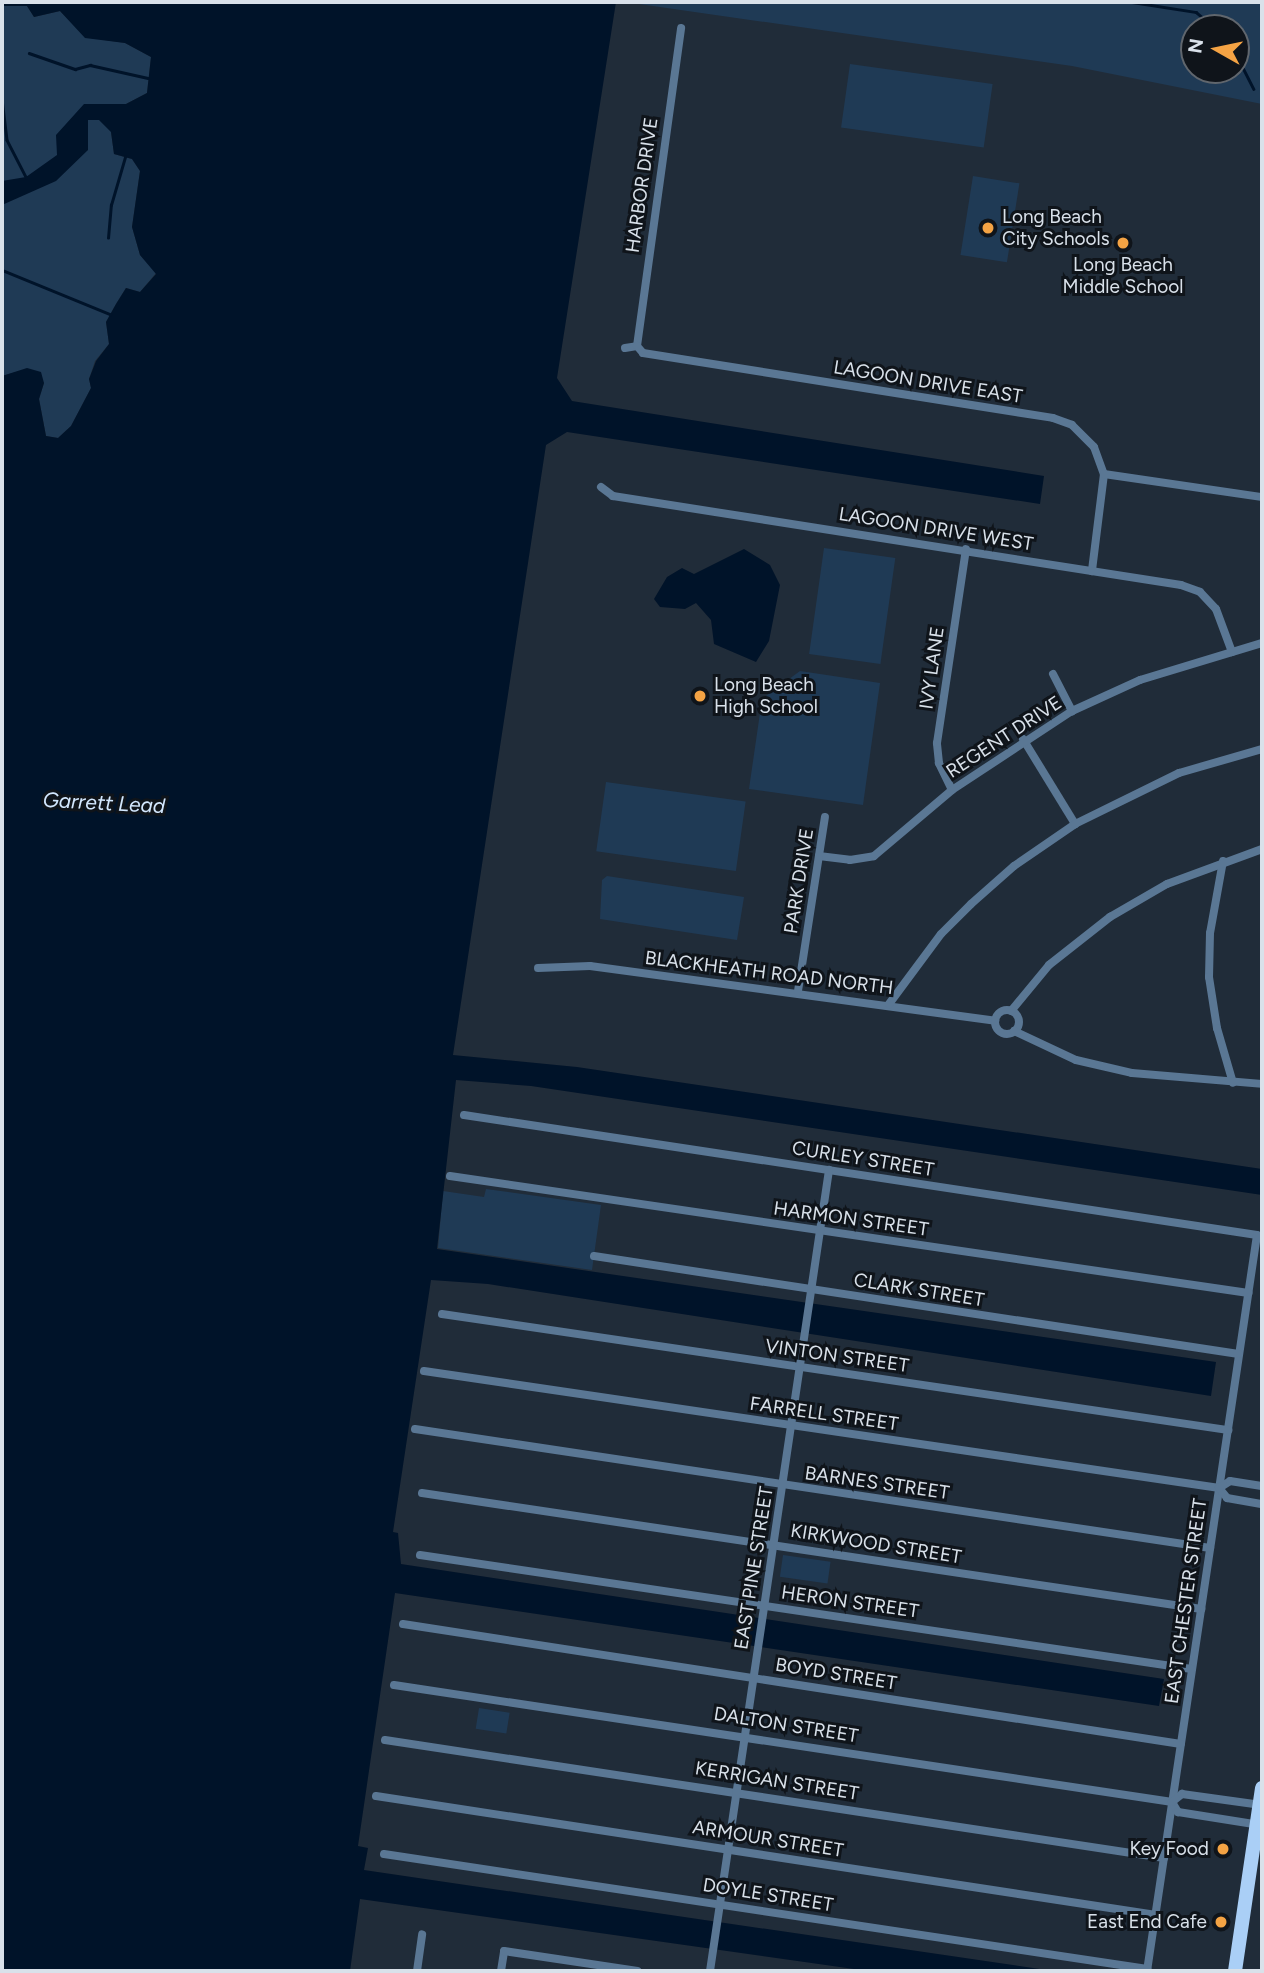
<!DOCTYPE html>
<html>
<head>
<meta charset="utf-8">
<style>
	body { margin:0 }
	#map { position:relative; width:1264px; height:1973px; overflow:hidden; background:#202c39; font-family:Figtree,sans-serif }
	div>[style] { position:absolute }
	[style*='--x'] { left:calc(var(--x)*1px); top:calc(var(--y)*1px); width:calc(var(--w)*1px); rotate:calc(var(--a)*1deg) }
	.green>* { inset:0; background:#1f3a55; transform-origin:0 0 }
	.water>* { inset:0; background:#001329 }
	.stream>* { height:2.5px; margin:-1.25px; padding:0 1.25px; transform-origin:1.25px; border-radius:1.25px; background:#001329 }
	.minor>* { height:8px; margin:-4px; padding:0 4px; transform-origin:4px; border-radius:4px; background:#5a7794 }
	.minor>.ring { margin:-4px; padding:0; box-sizing:content-box; background:none; border:8px solid #5a7794; border-radius:50% }
	.trunk>* { height:14px; margin:-7px; padding:0 7px; transform-origin:7px; border-radius:7px; background:#aacff6 }
	.dots>* { width:19px; height:19px; translate:-50% -50%; box-sizing:border-box; border:4px solid #0f141a; border-radius:50% }
	span { translate:-50% -50%; white-space:nowrap; text-align:center; line-height:1.15; -webkit-text-stroke:6px #0f141a; paint-order:stroke }
	.street-label { font-size:19px; color:#d9e1ea }
	.poi-label { font-size:19px; color:#d9e1ea }
	.left { translate:0 -50%; text-align:left }
	.right { translate:-100% -50%; text-align:right }
	.water-label { font-size:21px; color:#d2e7fe; font-style:italic }
	.frame { position:absolute; inset:0; border:4px solid #d9e1ea; pointer-events:none }
	.north { position:absolute; left:1180px; top:14px; width:70px; height:70px; box-sizing:border-box; background:#0f141a; border:2px solid #60666d; border-radius:50%; rotate:279deg; font-size:19px; font-weight:700; line-height:28px; text-align:center; color:#d9e1ea }
	.north::after { content:''; display:block; margin:auto; width:24px; height:32px; background:#f4a344; clip-path:polygon(50% 0,100% 100%,50% 72%,0 100%) }
</style>
</head>
<body>
<div id="map">
	<div class="green">
		<div style="clip-path:polygon(evenodd,642px 2px,1262px 2px,1262px 104px,1072px 66px,639px 4px,642px 2px,1236px 28px,1236px 70px,1194px 70px,1194px 28px,1236px 28px)"></div>
		<div style="clip-path:polygon(9px 3px,27px 6px,34px 17px,60px 11px,85px 37px,125px 43px,151px 57px,147px 93px,126px 104px,111px 132px,114px 154px,132px 159px,140px 171px,132px 227px,140px 255px,156px 273px,140px 292px,126px 288px,116px 304px,106px 322px,109px 344px,95px 361px,89px 379px,91px 388px,71px 426px,58px 438px,46px 436px,39px 399px,44px 383px,27px 369px,2px 376px,2px 6px)"></div>
		<div style="left:850px;top:64px;width:144px;height:64px;rotate:8deg"></div>
		<div style="left:973px;top:176px;width:47px;height:80px;rotate:9deg"></div>
		<div style="left:824px;top:548px;width:72px;height:107px;rotate:8deg"></div>
		<div style="clip-path:polygon(800px 671px,880px 683px,863px 805px,749px 789px,762px 699px)"></div>
		<div style="left:606px;top:782px;width:141px;height:70px;rotate:8deg"></div>
		<div style="clip-path:polygon(607px 876px,744px 897px,737px 940px,600px 919px,602px 880px)"></div>
		<div style="clip-path:polygon(486px 1189px,601px 1205px,592px 1270px,438px 1248px,443px 1191px,484px 1197px)"></div>
		<div style="left:783px;top:1555px;width:48px;height:22px;rotate:8deg"></div>
		<div style="left:479px;top:1708px;width:31px;height:21px;rotate:9deg"></div>
	</div>
	<div class="water">
		<div style="clip-path:polygon(2px 2px,616px 2px,557px 378px,572px 401px,1044px 476px,1040px 504px,567px 432px,546px 445px,453px 1055px,577px 1067px,1262px 1169px,1262px 1195px,531px 1086px,456px 1080px,437px 1249px,1216px 1362px,1211px 1396px,488px 1284px,431px 1280px,393px 1532px,398px 1533px,401px 1564px,1164px 1679px,1159px 1706px,395px 1593px,358px 1846px,368px 1848px,364px 1870px,1053px 1971px,868px 1971px,360px 1899px,350px 1971px,2px 1971px,2px 376px,27px 368px,41px 372px,44px 383px,39px 399px,46px 436px,58px 438px,71px 426px,91px 388px,89px 379px,96px 361px,109px 344px,106px 322px,116px 304px,126px 288px,140px 292px,156px 274px,140px 255px,132px 227px,140px 171px,132px 159px,114px 154px,111px 132px,99px 120px,88px 120px,88px 150px,56px 181px,2px 205px,2px 181px,26px 177px,57px 155px,56px 135px,84px 104px,126px 104px,147px 93px,151px 57px,125px 43px,85px 38px,60px 11px,34px 17px,27px 6px,2px 6px)"></div>
		<div style="clip-path:polygon(744px 549px,770px 565px,780px 585px,769px 641px,756px 662px,714px 644px,711px 620px,696px 603px,685px 609px,660px 607px,654px 599px,667px 577px,682px 568px,694px 574px)"></div>
	</div>
	<div class="stream">
		<div style="--x:1132;--y:2;--w:65;--a:8.9"></div>
		<div style="--x:1196;--y:12;--w:25;--a:40"></div>
		<div style="--x:29;--y:53;--w:49;--a:19.2"></div>
		<div style="--x:75;--y:69;--w:16;--a:-15"></div>
		<div style="--x:90;--y:65;--w:59;--a:12.6"></div>
		<div style="--x:1236;--y:54;--w:39;--a:63"></div>
		<div style="--x:2;--y:99;--w:41;--a:83"></div>
		<div style="--x:7;--y:140;--w:42;--a:62.8"></div>
		<div style="--x:108;--y:238;--w:33;--a:-85"></div>
		<div style="--x:111;--y:205;--w:50;--a:-73.7"></div>
		<div style="--x:2;--y:270;--w:117;--a:22.2"></div>
	</div>
	<div class="minor">
		<div style="--x:637;--y:346;--w:321;--a:-82.1"></div>
		<div style="--x:625;--y:348;--w:12;--a:-9"></div>
		<div style="--x:637;--y:346;--w:9;--a:49"></div>
		<div style="--x:643;--y:353;--w:415;--a:9"></div>
		<div style="--x:1053;--y:418;--w:20;--a:20"></div>
		<div style="--x:1072;--y:425;--w:31;--a:45"></div>
		<div style="--x:1094;--y:447;--w:29;--a:70"></div>
		<div style="--x:1104;--y:474;--w:98;--a:97.1"></div>
		<div style="--x:1104;--y:474;--w:160;--a:8.3"></div>
		<div style="--x:601;--y:487;--w:15;--a:37"></div>
		<div style="--x:613;--y:496;--w:575;--a:8.91"></div>
		<div style="--x:1181;--y:585;--w:20;--a:20"></div>
		<div style="--x:1200;--y:592;--w:23;--a:47"></div>
		<div style="--x:1216;--y:609;--w:46;--a:69.6"></div>
		<div style="--x:1053;--y:674;--w:42;--a:62.8"></div>
		<div style="--x:1023;--y:739;--w:100;--a:58.5"></div>
		<div style="--x:952;--y:790;--w:30;--a:-116"></div>
		<div style="--x:939;--y:763;--w:20;--a:-96"></div>
		<div style="--x:937;--y:743;--w:196;--a:-81.5"></div>
		<div style="--x:819;--y:856;--w:31;--a:7"></div>
		<div style="--x:850;--y:860;--w:24;--a:-9"></div>
		<div style="--x:874;--y:856;--w:102;--a:-40.2"></div>
		<div style="--x:952;--y:790;--w:144;--a:-33.4"></div>
		<div style="--x:1072;--y:711;--w:75;--a:-24.5"></div>
		<div style="--x:1140;--y:680;--w:127;--a:-16.9"></div>
		<div style="--x:1223;--y:861;--w:73;--a:100.2"></div>
		<div style="--x:1210;--y:933;--w:44;--a:91.3"></div>
		<div style="--x:1209;--y:977;--w:52;--a:81.1"></div>
		<div style="--x:1217;--y:1028;--w:57;--a:73.8"></div>
		<div style="--x:538;--y:968;--w:52;--a:-2.2"></div>
		<div style="--x:590;--y:966;--w:409;--a:7.7"></div>
		<div style="--x:798;--y:991;--w:176;--a:-81.2"></div>
		<div style="--x:889;--y:1004;--w:87;--a:-53.4"></div>
		<div style="--x:941;--y:934;--w:42;--a:-45"></div>
		<div style="--x:971;--y:904;--w:57;--a:-41.5"></div>
		<div style="--x:1014;--y:866;--w:74;--a:-34.5"></div>
		<div style="--x:1075;--y:824;--w:116;--a:-26.1"></div>
		<div style="--x:1179;--y:773;--w:86;--a:-16.1"></div>
		<div class="ring" style="left:995px;top:1010px;width:16px;height:16px"></div>
		<div style="--x:1011;--y:1011;--w:60;--a:-50.4"></div>
		<div style="--x:1049;--y:965;--w:78;--a:-38.2"></div>
		<div style="--x:1110;--y:917;--w:66;--a:-30.1"></div>
		<div style="--x:1167;--y:884;--w:101;--a:-20.2"></div>
		<div style="--x:1014;--y:1031;--w:68;--a:25.1"></div>
		<div style="--x:1076;--y:1060;--w:57;--a:13.1"></div>
		<div style="--x:1132;--y:1073;--w:130;--a:4.8"></div>
		<div style="--x:464;--y:1115;--w:802;--a:8.6"></div>
		<div style="--x:1257;--y:1235;--w:744;--a:98.5"></div>
		<div style="--x:450;--y:1176;--w:807;--a:8.34"></div>
		<div style="--x:594;--y:1256;--w:652;--a:8.64"></div>
		<div style="--x:442;--y:1314;--w:795;--a:8.4"></div>
		<div style="--x:424;--y:1371;--w:804;--a:8.37"></div>
		<div style="--x:415;--y:1429;--w:804;--a:8.51"></div>
		<div style="--x:1219;--y:1488;--w:13;--a:51"></div>
		<div style="--x:1227;--y:1498;--w:36;--a:10"></div>
		<div style="--x:1219;--y:1488;--w:13;--a:-32"></div>
		<div style="--x:1230;--y:1481;--w:32;--a:9"></div>
		<div style="--x:422;--y:1493;--w:788;--a:8.47"></div>
		<div style="--x:420;--y:1555;--w:780;--a:8.4"></div>
		<div style="--x:403;--y:1624;--w:787;--a:8.77"></div>
		<div style="--x:394;--y:1685;--w:787;--a:8.55"></div>
		<div style="--x:385;--y:1740;--w:788;--a:8.61"></div>
		<div style="--x:376;--y:1796;--w:789;--a:8.67"></div>
		<div style="--x:1172;--y:1802;--w:12;--a:59"></div>
		<div style="--x:1178;--y:1812;--w:83;--a:9"></div>
		<div style="--x:1172;--y:1802;--w:13;--a:-39"></div>
		<div style="--x:1182;--y:1794;--w:80;--a:7.9"></div>
		<div style="--x:384;--y:1854;--w:772;--a:8.57"></div>
		<div style="--x:417;--y:1971;--w:37;--a:-82"></div>
		<div style="--x:501;--y:1971;--w:20;--a:-81"></div>
		<div style="--x:504;--y:1951;--w:135;--a:8.5"></div>
		<div style="--x:710;--y:1971;--w:810;--a:-81.55"></div>
	</div>
	<div class="trunk">
		<div style="--x:1235;--y:1971;--w:185;--a:-81.6"></div>
	</div>
	<div class="dots">
		<div style="left:988px;top:228px;background:#f4a344"></div>
		<div style="left:1123px;top:243px;background:#f4a344"></div>
		<div style="left:700px;top:696px;background:#f4a344"></div>
		<div style="left:1223px;top:1849px;background:#f4a344"></div>
		<div style="left:1221px;top:1922px;background:#f4a344"></div>
	</div>
	<div class="street-label">
		<span style="left:642px;top:185px;rotate:-82deg">HARBOR DRIVE</span>
		<span style="left:928px;top:382px;rotate:9deg">LAGOON DRIVE EAST</span>
		<span style="left:936px;top:529px;rotate:9deg">LAGOON DRIVE WEST</span>
		<span style="left:932px;top:668px;rotate:-82deg">IVY LANE</span>
		<span style="left:1004px;top:737px;rotate:-33deg">REGENT DRIVE</span>
		<span style="left:799px;top:881px;rotate:-81deg">PARK DRIVE</span>
		<span style="left:769px;top:973px;rotate:7deg">BLACKHEATH ROAD NORTH</span>
		<span style="left:863px;top:1159px;rotate:9deg">CURLEY STREET</span>
		<span style="left:851px;top:1219px;rotate:8deg">HARMON STREET</span>
		<span style="left:919px;top:1290px;rotate:9deg">CLARK STREET</span>
		<span style="left:837px;top:1356px;rotate:8deg">VINTON STREET</span>
		<span style="left:824px;top:1414px;rotate:8deg">FARRELL STREET</span>
		<span style="left:877px;top:1483px;rotate:8deg">BARNES STREET</span>
		<span style="left:876px;top:1544px;rotate:9deg">KIRKWOOD STREET</span>
		<span style="left:754px;top:1568px;rotate:-81deg">EAST PINE STREET</span>
		<span style="left:1186px;top:1601px;rotate:-82deg">EAST CHESTER STREET</span>
		<span style="left:850px;top:1602px;rotate:8deg">HERON STREET</span>
		<span style="left:836px;top:1674px;rotate:9deg">BOYD STREET</span>
		<span style="left:786px;top:1725px;rotate:9deg">DALTON STREET</span>
		<span style="left:777px;top:1781px;rotate:9deg">KERRIGAN STREET</span>
		<span style="left:768px;top:1839px;rotate:9deg">ARMOUR STREET</span>
		<span style="left:768px;top:1895px;rotate:9deg">DOYLE STREET</span>
	</div>
	<div class="poi-label">
		<span class="left" style="left:1002px;top:228px">Long Beach<br>City Schools</span>
		<span style="left:1123px;top:276px">Long Beach<br>Middle School</span>
		<span class="left" style="left:714px;top:696px">Long Beach<br>High School</span>
		<span class="right" style="left:1209px;top:1849px">Key Food</span>
		<span class="right" style="left:1207px;top:1922px">East End Cafe</span>
	</div>
	<div class="water-label">
		<span style="left:104px;top:803px;rotate:3deg">Garrett Lead</span>
	</div>
	<div class="frame"></div>
	<div class="north">N</div>
</div>
</body>
</html>
